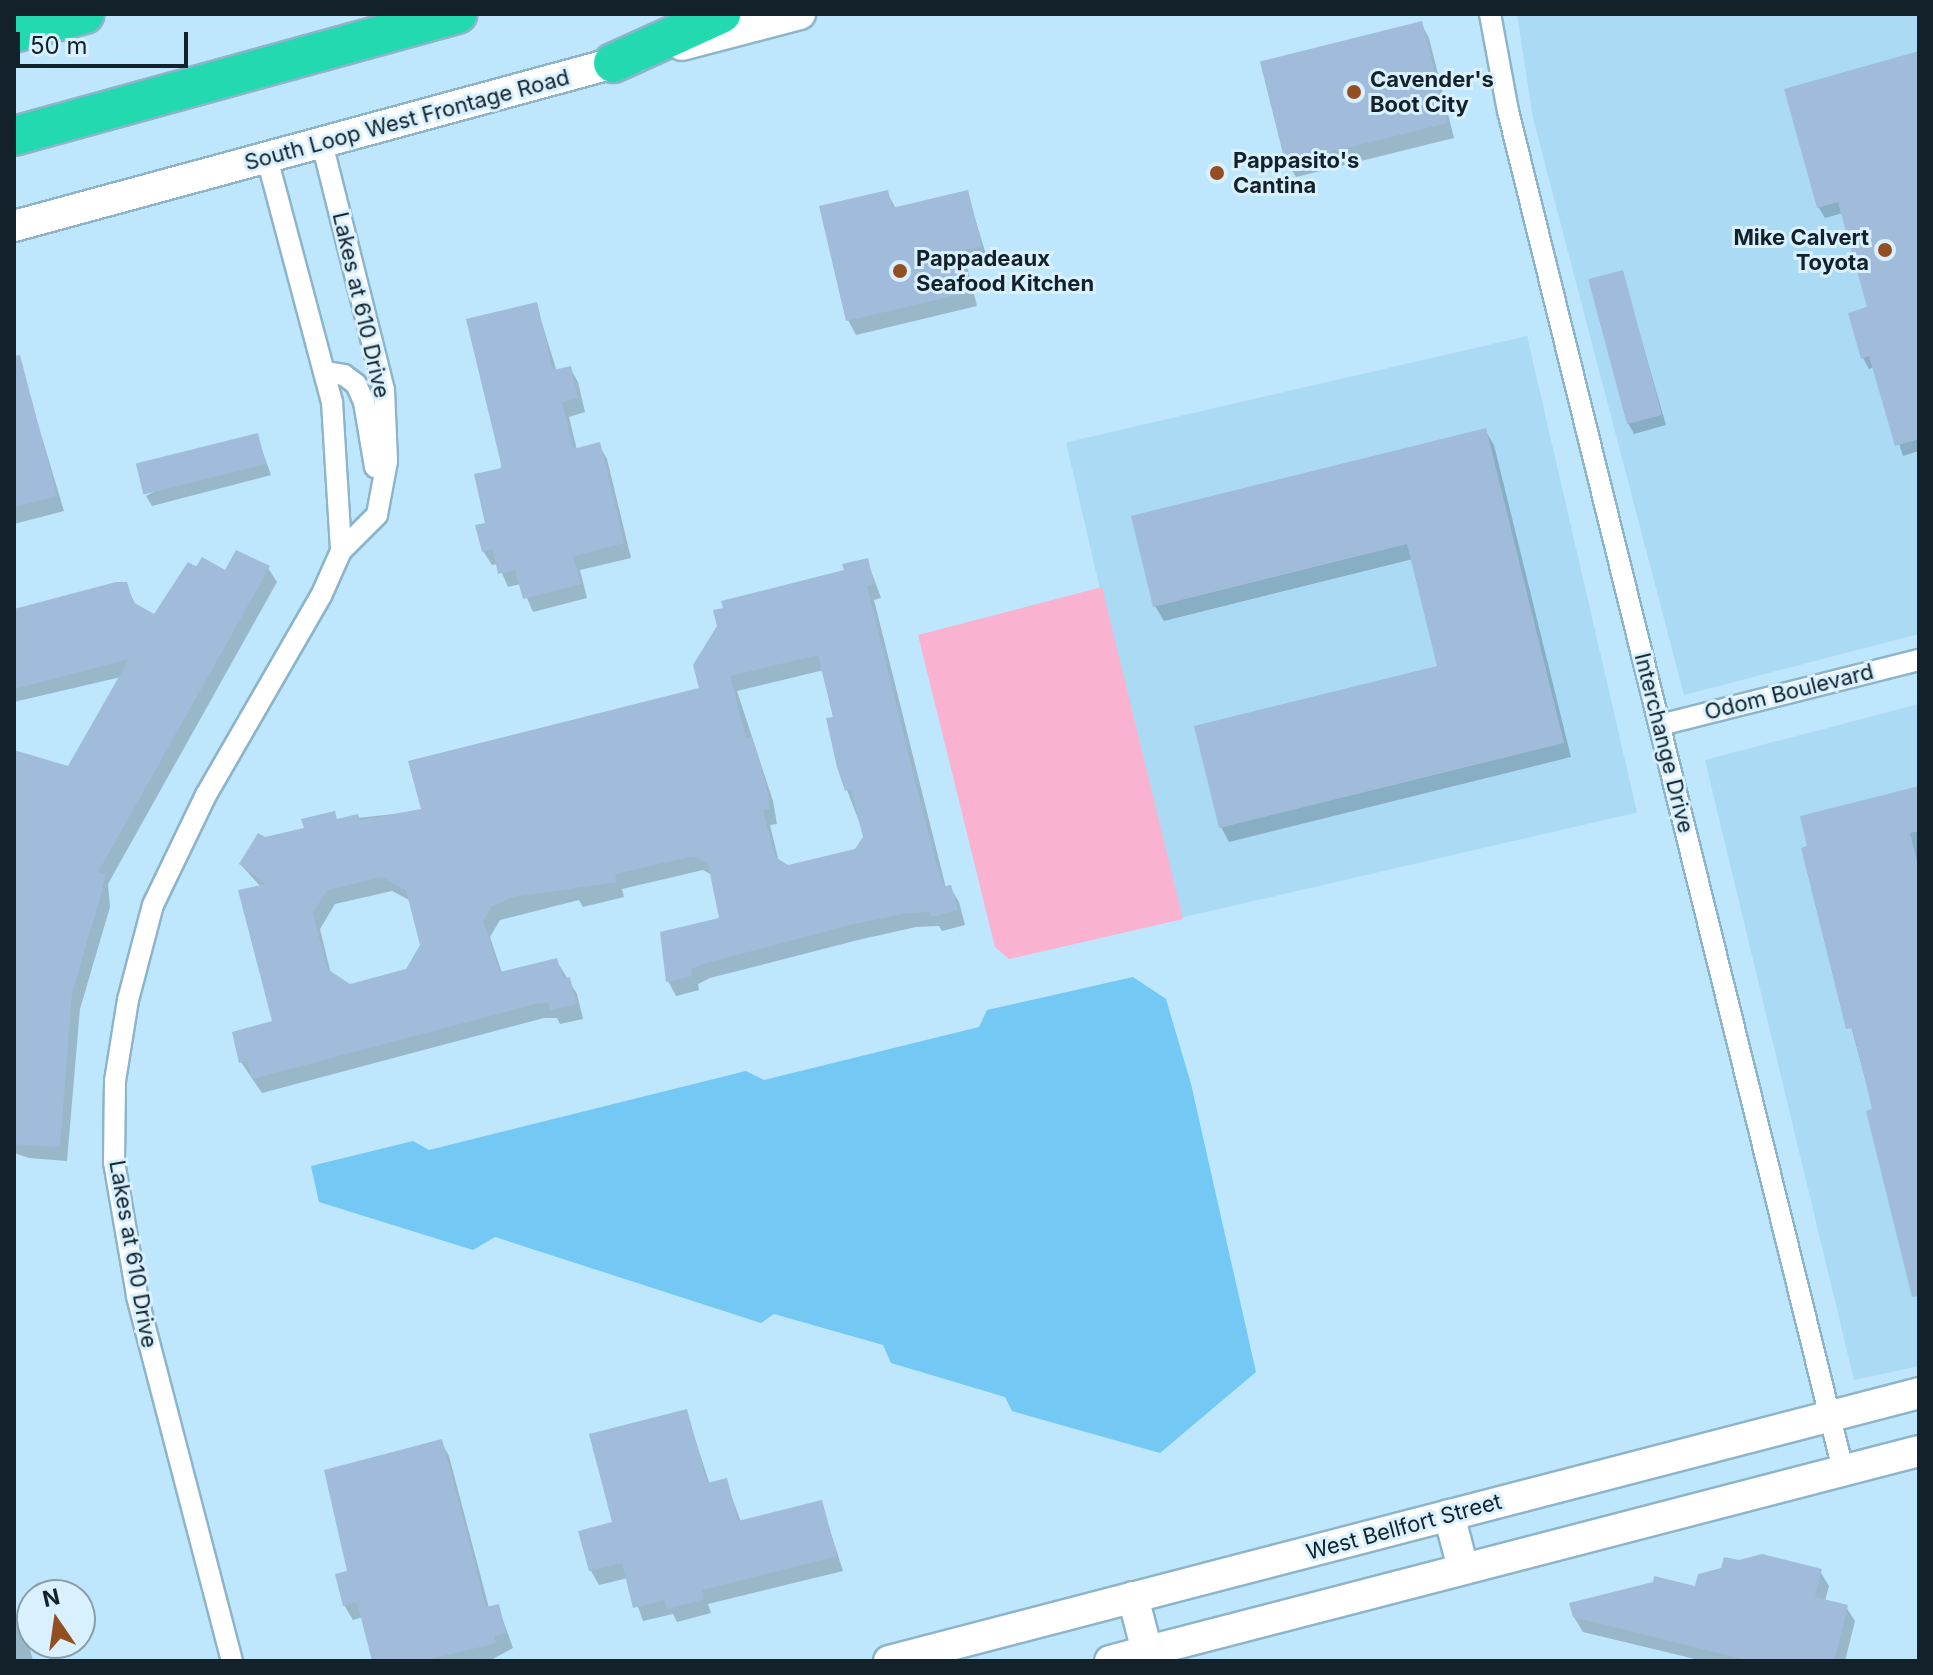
<!DOCTYPE html>
<html>
<head>
<meta charset="utf-8">
<style>
	body { margin:0 }
	#map { position:relative; width:1933px; height:1675px; overflow:hidden; background:#bee6fd; font-family:Inter,sans-serif }
	div>[style] { position:absolute }
	[style*='--x'] { left:calc(var(--x)*1px); top:calc(var(--y)*1px); width:calc(var(--w)*1px); rotate:calc(var(--a)*1deg) }
	.built>* { inset:0; background:#aadaf4; transform-origin:0 0 }
	.green>* { inset:0; background:#f9b3d0 }
	.water>* { inset:0; background:#74c9f4 }
	.shadow>* { inset:0; background:#0003 }
	.building>* { inset:0; background:#a1bcda; transform-origin:0 0 }
	.roads { filter:drop-shadow(2px 0 #8db4c9) drop-shadow(-2px 0 #8db4c9) drop-shadow(0 2px #8db4c9) drop-shadow(0 -2px #8db4c9) }
	.minor>* { height:20px; margin:-10px; padding:0 10px; transform-origin:10px; border-radius:10px; background:#fff }
	.secondary>* { height:30px; margin:-15px; padding:0 15px; transform-origin:15px; border-radius:15px; background:#fff }
	.motorway>* { height:38px; margin:-19px; padding:0 19px; transform-origin:19px; border-radius:19px; background:#23d9b0 }
	.dots>* { width:22px; height:22px; translate:-50% -50%; box-sizing:border-box; border:4px solid #d9f1fe; border-radius:50% }
	span { translate:-50% -50%; white-space:nowrap; text-align:center; line-height:1.15; -webkit-text-stroke:6px #d9f1fe; paint-order:stroke }
	.poi-label { font-size:22px; color:#13222a; font-weight:700 }
	.left { translate:0 -50%; text-align:left }
	.right { translate:-100% -50%; text-align:right }
	.street-label { font-size:22px; color:#13222a }
	.frame { position:absolute; inset:0; border:16px solid #13222a; pointer-events:none }
	.north { position:absolute; left:16px; top:1579px; width:80px; height:80px; box-sizing:border-box; background:#d9f1fe; border:2px solid #8a9ea9; border-radius:50%; rotate:347deg; font-size:22px; font-weight:700; line-height:32px; text-align:center; color:#13222a }
	.north::after { content:''; display:block; margin:auto; width:28px; height:36px; background:#934f21; clip-path:polygon(50% 0,100% 100%,50% 72%,0 100%) }
	.scale { position:absolute; left:16px; top:32px; width:172px; height:36px; box-sizing:border-box; border:4px solid #13222a; border-top:0; padding-left:10px; font-size:24px; line-height:28px; white-space:nowrap; color:#13222a; -webkit-text-stroke:6px #d9f1fe; paint-order:stroke }
</style>
</head>
<body>
<div id="map">
	<div class="built">
		<div style="clip-path:polygon(1517px 14px,1919px 14px,1919px 634px,1684px 695px,1533px 118px)"></div>
		<div style="left:1527px;top:336px;width:489px;height:473px;rotate:77deg"></div>
		<div style="clip-path:polygon(1919px 704px,1919px 1366px,1854px 1380px,1705px 760px)"></div>
	</div>
	<div class="green">
		<div style="clip-path:polygon(1102px 587px,1183px 919px,1009px 959px,995px 947px,918px 635px)"></div>
	</div>
	<div class="water">
		<div style="clip-path:polygon(1133px 977px,1166px 999px,1191px 1084px,1256px 1372px,1160px 1453px,1012px 1411px,1005px 1397px,891px 1363px,883px 1345px,774px 1314px,761px 1323px,495px 1237px,473px 1250px,319px 1202px,311px 1166px,413px 1141px,429px 1150px,746px 1071px,764px 1080px,979px 1027px,987px 1010px)"></div>
	</div>
	<div class="shadow">
		<div style="clip-path:polygon(1421px 23px,1429px 38px,1454px 138px,1296px 177px,1287px 162px)"></div>
		<div style="clip-path:polygon(1919px 53px,1919px 451px,1903px 456px,1874px 367px,1869px 369px,1863px 358px,1850px 314px,1870px 308px,1843px 213px,1825px 218px,1819px 208px,1786px 90px)"></div>
		<div style="clip-path:polygon(887px 192px,896px 209px,967px 192px,988px 261px,967px 266px,977px 306px,856px 335px,848px 320px)"></div>
		<div style="clip-path:polygon(1622px 273px,1666px 425px,1634px 434px,1628px 423px)"></div>
		<div style="clip-path:polygon(536px 304px,557px 372px,570px 368px,578px 382px,585px 412px,569px 417px,577px 450px,599px 445px,607px 459px,631px 558px,580px 570px,587px 598px,533px 612px,521px 584px,508px 587px,498px 564px,492px 565px,483px 551px)"></div>
		<div style="clip-path:polygon(23px 374px,64px 511px,14px 524px,14px 377px)"></div>
		<div style="clip-path:polygon(1485px 430px,1494px 445px,1571px 757px,1229px 842px,1221px 827px,1440px 667px,1413px 559px,1164px 621px,1155px 606px)"></div>
		<div style="clip-path:polygon(257px 436px,271px 475px,152px 506px,146px 496px)"></div>
		<div style="clip-path:polygon(evenodd,867px 560px,881px 598px,874px 600px,946px 888px,950px 887px,959px 902px,965px 925px,942px 931px,939px 926px,916px 927px,858px 940px,710px 978px,698px 984px,699px 990px,676px 996px,668px 981px,721px 919px,712px 875px,703px 870px,622px 889px,624px 897px,583px 907px,579px 900px,500px 920px,490px 937px,502px 973px,556px 960px,577px 994px,583px 1019px,560px 1024px,557px 1018px,544px 1018px,262px 1093px,241px 1062px,274px 1023px,261px 887px,241px 865px,264px 839px,338px 820px,423px 811px,702px 689px,846px 571px,867px 560px,824px 670px,847px 790px,865px 837px,856px 851px,787px 867px,779px 862px,770px 825px,777px 824px,773px 801px,737px 691px,824px 670px,867px 560px,392px 891px,411px 901px,422px 945px,407px 971px,350px 986px,331px 974px,320px 929px,335px 904px,392px 891px)"></div>
		<div style="clip-path:polygon(188px 564px,226px 573px,268px 568px,277px 582px,108px 884px,110px 907px,80px 1009px,67px 1161px,29px 1158px,14px 1153px,14px 751px,68px 768px,121px 677px,14px 702px,14px 612px,126px 584px,136px 606px,155px 616px)"></div>
		<div style="clip-path:polygon(1919px 788px,1917px 848px,1919px 1303px,1874px 1111px,1803px 849px)"></div>
		<div style="clip-path:polygon(686px 1411px,710px 1485px,726px 1481px,741px 1522px,821px 1502px,843px 1571px,708px 1604px,711px 1613px,677px 1622px,673px 1614px,643px 1621px,628px 1578px,599px 1585px,591px 1571px,614px 1524px)"></div>
		<div style="clip-path:polygon(441px 1442px,449px 1456px,489px 1608px,498px 1606px,513px 1648px,489px 1661px,374px 1661px,363px 1617px,353px 1620px,344px 1605px,350px 1572px)"></div>
		<div style="clip-path:polygon(1820px 1571px,1829px 1586px,1825px 1601px,1846px 1607px,1855px 1621px,1845px 1661px,1703px 1661px,1583px 1632px,1574px 1617px,1696px 1588px)"></div>
		<div style="clip-path:polygon(14px 1611px,24px 1625px,33px 1661px,14px 1661px)"></div>
	</div>
	<div class="building">
		<div style="left:1422px;top:21px;width:105px;height:167px;rotate:76deg"></div>
		<div style="clip-path:polygon(1919px 51px,1919px 439px,1895px 446px,1869px 356px,1861px 359px,1848px 313px,1867px 307px,1838px 202px,1817px 208px,1784px 89px)"></div>
		<div style="clip-path:polygon(888px 190px,892px 208px,968px 190px,982px 246px,960px 251px,970px 292px,846px 321px,819px 206px)"></div>
		<div style="left:1623px;top:270px;width:150px;height:36px;rotate:75deg"></div>
		<div style="clip-path:polygon(537px 302px,553px 370px,571px 366px,578px 398px,562px 402px,573px 449px,600px 442px,624px 543px,573px 556px,581px 584px,523px 599px,515px 570px,498px 574px,493px 549px,482px 552px,475px 525px,485px 523px,474px 474px,502px 468px,466px 319px)"></div>
		<div style="clip-path:polygon(20px 355px,57px 496px,14px 507px,14px 356px)"></div>
		<div style="clip-path:polygon(1486px 428px,1564px 743px,1219px 828px,1194px 726px,1437px 666px,1407px 544px,1153px 607px,1131px 516px)"></div>
		<div style="left:258px;top:433px;width:32px;height:126px;rotate:76deg"></div>
		<div style="clip-path:polygon(236px 550px,270px 566px,98px 872px,105px 874px,102px 891px,72px 993px,60px 1147px,14px 1144px,14px 750px,68px 766px,129px 659px,14px 689px,14px 609px,116px 582px,127px 582px,133px 602px,154px 614px,188px 562px,196px 567px,202px 557px,225px 570px)"></div>
		<div style="clip-path:polygon(evenodd,868px 558px,874px 584px,867px 586px,916px 785px,939px 874px,945px 886px,951px 885px,958px 910px,932px 917px,930px 912px,907px 913px,850px 925px,702px 964px,691px 969px,692px 976px,666px 982px,660px 932px,719px 918px,708px 864px,694px 856px,615px 874px,617px 882px,513px 897px,492px 906px,483px 921px,500px 972px,557px 958px,563px 979px,570px 977px,576px 1004px,550px 1010px,548px 1003px,535px 1004px,252px 1079px,247px 1061px,239px 1063px,232px 1032px,272px 1021px,238px 890px,266px 884px,239px 864px,258px 833px,265px 837px,304px 828px,301px 819px,335px 811px,337px 819px,358px 814px,360px 820px,421px 809px,408px 761px,699px 688px,693px 665px,717px 626px,713px 610px,723px 608px,721px 601px,844px 570px,842px 564px,868px 558px,818px 655px,833px 717px,826px 718px,837px 767px,845px 791px,851px 789px,863px 837px,855px 849px,788px 865px,775px 857px,763px 810px,770px 809px,766px 784px,752px 737px,746px 739px,730px 676px,818px 655px,868px 558px,382px 877px,406px 890px,420px 945px,406px 969px,350px 984px,327px 969px,313px 913px,327px 890px,382px 877px)"></div>
		<div style="clip-path:polygon(1919px 786px,1919px 831px,1910px 833px,1919px 869px,1919px 1296px,1912px 1297px,1866px 1111px,1872px 1109px,1865px 1079px,1852px 1028px,1846px 1029px,1801px 848px,1807px 846px,1800px 816px)"></div>
		<div style="clip-path:polygon(687px 1409px,707px 1483px,727px 1478px,738px 1521px,822px 1500px,837px 1556px,702px 1590px,704px 1599px,667px 1609px,665px 1600px,633px 1608px,622px 1563px,589px 1571px,578px 1531px,612px 1522px,589px 1434px)"></div>
		<div style="clip-path:polygon(442px 1439px,486px 1607px,499px 1604px,506px 1633px,494px 1636px,496px 1643px,423px 1661px,372px 1661px,357px 1602px,343px 1606px,335px 1574px,347px 1571px,324px 1470px)"></div>
		<div style="clip-path:polygon(1762px 1554px,1822px 1569px,1815px 1597px,1848px 1605px,1834px 1661px,1751px 1661px,1573px 1617px,1569px 1603px,1653px 1582px,1654px 1576px,1695px 1586px,1698px 1574px,1721px 1568px,1724px 1557px,1739px 1560px)"></div>
	</div>
	<div class="roads">
		<div class="minor">
			<div style="--x:1490;--y:14;--w:99;--a:79.5"></div>
			<div style="--x:1508;--y:111;--w:1400;--a:76.15"></div>
			<div style="--x:267;--y:158;--w:253;--a:75.1"></div>
			<div style="--x:332;--y:402;--w:149;--a:86.5"></div>
			<div style="--x:325;--y:372;--w:19;--a:9"></div>
			<div style="--x:344;--y:375;--w:15;--a:37"></div>
			<div style="--x:356;--y:384;--w:20;--a:66"></div>
			<div style="--x:364;--y:402;--w:66;--a:80.4"></div>
			<div style="--x:1660;--y:725;--w:267;--a:-14.1"></div>
			<div style="--x:232;--y:1661;--w:378;--a:-104.6"></div>
			<div style="--x:137;--y:1295;--w:135;--a:-99.8"></div>
			<div style="--x:114;--y:1162;--w:81;--a:-89.3"></div>
			<div style="--x:115;--y:1081;--w:82;--a:-80.9"></div>
			<div style="--x:128;--y:1000;--w:98;--a:-75.3"></div>
			<div style="--x:153;--y:905;--w:122;--a:-64.3"></div>
			<div style="--x:206;--y:795;--w:230;--a:-60"></div>
			<div style="--x:321;--y:596;--w:49;--a:-66"></div>
			<div style="--x:341;--y:551;--w:51;--a:-45"></div>
			<div style="--x:377;--y:515;--w:55;--a:-79.5"></div>
			<div style="--x:387;--y:461;--w:71;--a:-92.4"></div>
			<div style="--x:384;--y:390;--w:254;--a:-104.1"></div>
		</div>
		<div class="secondary">
			<div style="--x:682;--y:45;--w:122;--a:-14.7"></div>
			<div style="--x:14;--y:226;--w:645;--a:-15.2"></div>
			<div style="--x:1449;--y:1515;--w:55;--a:75.2"></div>
			<div style="--x:1133;--y:1597;--w:56;--a:75.5"></div>
			<div style="--x:889;--y:1661;--w:1064;--a:-14.58"></div>
			<div style="--x:1110;--y:1661;--w:836;--a:-14.55"></div>
		</div>
		<div class="motorway">
			<div style="--x:14;--y:33;--w:73;--a:-15"></div>
			<div style="--x:613;--y:63;--w:119;--a:-24.4"></div>
			<div style="--x:14;--y:136;--w:460;--a:-15.4"></div>
		</div>
	</div>
	<div class="dots">
		<div style="left:1354px;top:92px;background:#934f21"></div>
		<div style="left:1217px;top:173px;background:#934f21"></div>
		<div style="left:1885px;top:250px;background:#934f21"></div>
		<div style="left:900px;top:271px;background:#934f21"></div>
	</div>
	<div class="poi-label">
		<span class="left" style="left:1370px;top:92px">Cavender's<br>Boot City</span>
		<span class="left" style="left:1233px;top:173px">Pappasito's<br>Cantina</span>
		<span class="right" style="left:1869px;top:250px">Mike Calvert<br>Toyota</span>
		<span class="left" style="left:916px;top:271px">Pappadeaux<br>Seafood Kitchen</span>
	</div>
	<div class="street-label">
		<span style="left:407px;top:120px;rotate:-15deg">South Loop West Frontage Road</span>
		<span style="left:361px;top:305px;rotate:77deg">Lakes at 610 Drive</span>
		<span style="left:1789px;top:692px;rotate:-14deg">Odom Boulevard</span>
		<span style="left:1664px;top:743px;rotate:76deg">Interchange Drive</span>
		<span style="left:133px;top:1254px;rotate:80deg">Lakes at 610 Drive</span>
		<span style="left:1404px;top:1527px;rotate:-15deg">West Bellfort Street</span>
	</div>
	<div class="frame"></div>
	<div class="north">N</div>
	<div class="scale">50 m</div>
</div>
</body>
</html>
